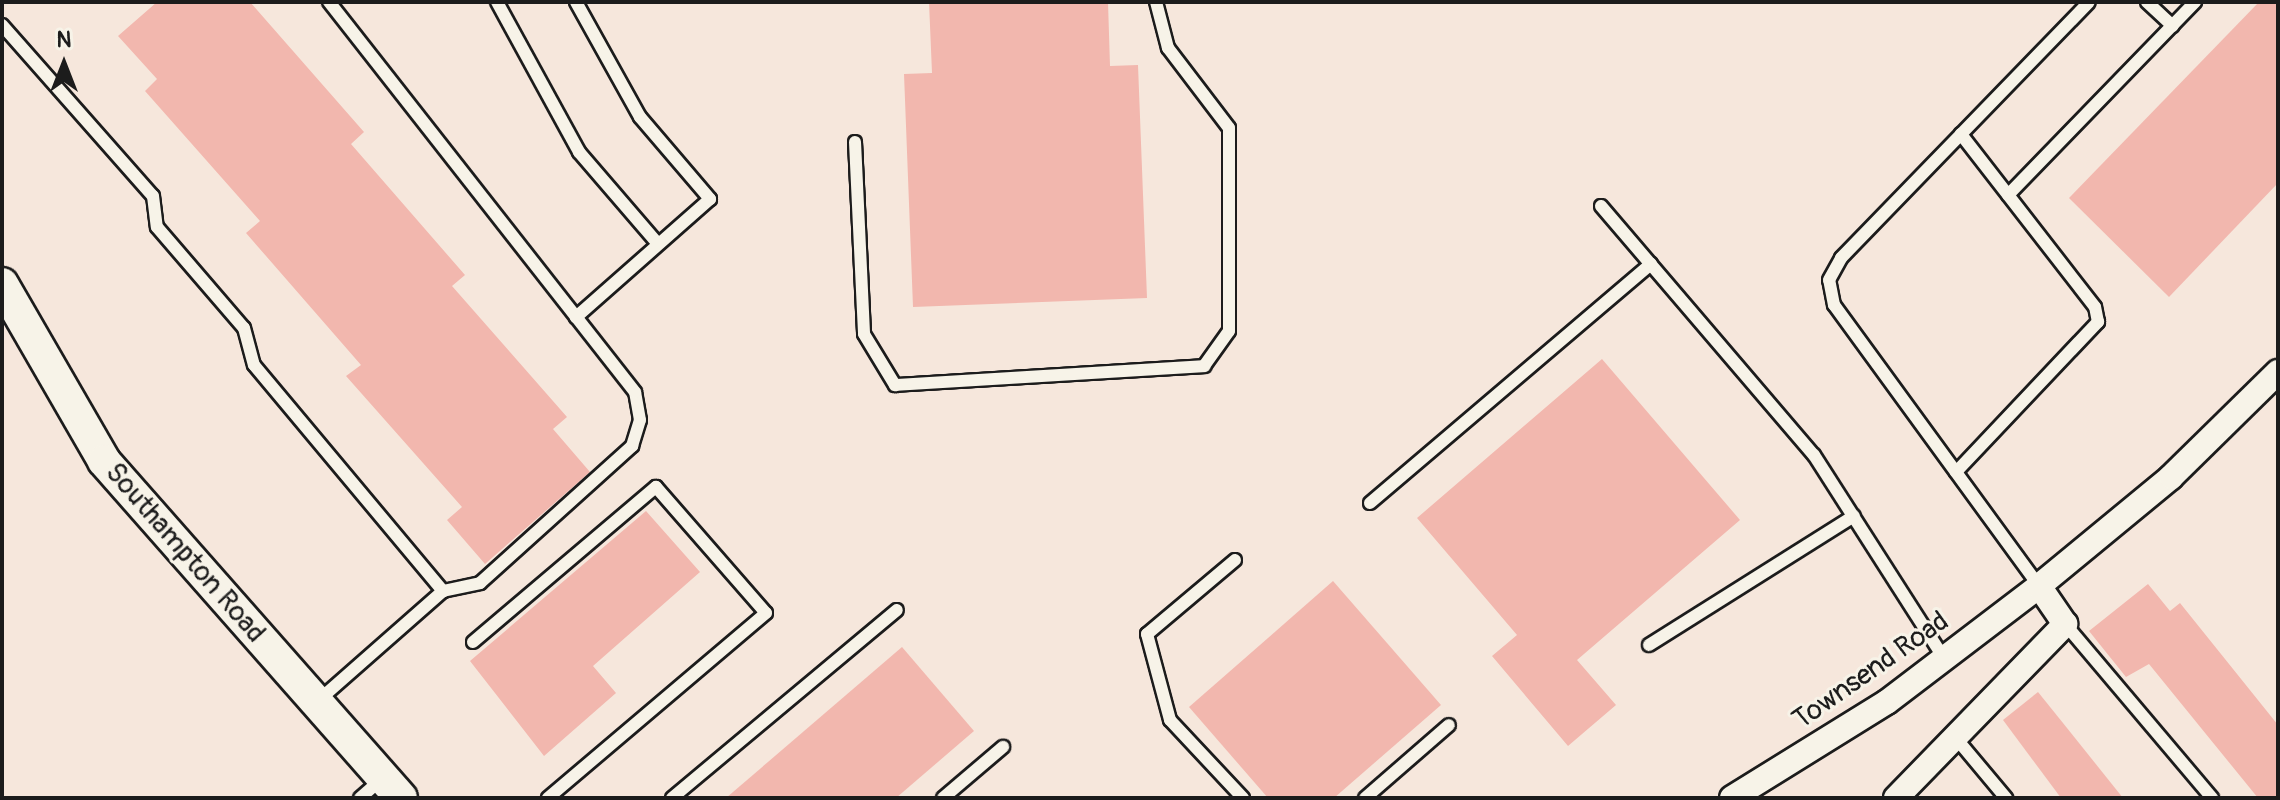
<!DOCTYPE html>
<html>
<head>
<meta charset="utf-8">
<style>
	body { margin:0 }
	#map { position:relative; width:2280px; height:800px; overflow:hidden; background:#f6e7dc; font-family:Pangolin,sans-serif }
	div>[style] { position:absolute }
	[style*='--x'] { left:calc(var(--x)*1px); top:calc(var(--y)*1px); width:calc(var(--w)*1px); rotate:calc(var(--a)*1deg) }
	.building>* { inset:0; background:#f2b7ae }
	.roads { filter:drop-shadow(2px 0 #1c1c1c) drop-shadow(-2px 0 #1c1c1c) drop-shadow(0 2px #1c1c1c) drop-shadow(0 -2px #1c1c1c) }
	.service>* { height:12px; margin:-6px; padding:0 6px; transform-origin:6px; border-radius:6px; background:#f7f3e8 }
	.minor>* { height:24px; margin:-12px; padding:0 12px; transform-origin:12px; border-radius:12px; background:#f7f3e8 }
	.tertiary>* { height:32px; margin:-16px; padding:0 16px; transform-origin:16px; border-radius:16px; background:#f7f3e8 }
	span { translate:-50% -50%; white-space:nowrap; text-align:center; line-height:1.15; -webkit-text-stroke:6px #f7f3e8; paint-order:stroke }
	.street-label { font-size:28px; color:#1c1c1c }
	.frame { position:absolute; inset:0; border:4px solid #1c1c1c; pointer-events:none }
	.north { position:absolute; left:24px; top:24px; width:80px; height:80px; -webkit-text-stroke:6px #f7f3e8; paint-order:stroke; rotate:0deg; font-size:22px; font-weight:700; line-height:32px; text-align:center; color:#1c1c1c }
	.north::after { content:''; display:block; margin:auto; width:28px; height:36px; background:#1c1c1c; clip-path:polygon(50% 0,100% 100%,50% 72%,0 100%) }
</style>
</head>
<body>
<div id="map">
	<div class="building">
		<div style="clip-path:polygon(157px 2px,250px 2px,364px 132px,351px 144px,465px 275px,452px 286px,567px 417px,553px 429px,590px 472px,485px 564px,447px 520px,462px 507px,346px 376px,361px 365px,246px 233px,260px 221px,145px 91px,157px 79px,118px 36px)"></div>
		<div style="clip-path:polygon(929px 2px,1108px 2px,1110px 66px,1138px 65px,1147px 298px,913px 307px,904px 74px,932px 73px)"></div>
		<div style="clip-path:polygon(2259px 2px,2278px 2px,2278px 183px,2169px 297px,2069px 198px)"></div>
		<div style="clip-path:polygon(1602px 359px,1740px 520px,1577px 660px,1616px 705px,1568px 746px,1492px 656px,1517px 635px,1417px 518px)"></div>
		<div style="clip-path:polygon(646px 511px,700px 572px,593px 666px,616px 693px,544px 756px,470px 661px)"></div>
		<div style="clip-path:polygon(1333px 581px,1441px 705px,1334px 798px,1268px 798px,1189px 707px)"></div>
		<div style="clip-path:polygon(2148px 584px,2170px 611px,2180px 603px,2278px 725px,2278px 798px,2258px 798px,2149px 664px,2126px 677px,2089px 631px)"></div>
		<div style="clip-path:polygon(902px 647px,974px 731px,896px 798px,726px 798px)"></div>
		<div style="clip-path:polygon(2038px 692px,2067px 728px,2123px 798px,2061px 798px,2003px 720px)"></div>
	</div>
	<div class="roads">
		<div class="service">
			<div style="--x:497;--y:2;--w:171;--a:61.3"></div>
			<div style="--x:579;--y:152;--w:121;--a:49.3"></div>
			<div style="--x:576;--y:2;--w:132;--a:60.9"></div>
			<div style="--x:640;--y:117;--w:108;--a:49.5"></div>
			<div style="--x:710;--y:199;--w:179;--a:138.6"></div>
			<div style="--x:2147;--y:2;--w:35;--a:43"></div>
			<div style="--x:2;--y:25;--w:228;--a:48.6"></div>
			<div style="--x:153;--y:196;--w:31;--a:83"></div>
			<div style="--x:157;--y:227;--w:133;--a:49.3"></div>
			<div style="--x:244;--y:328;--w:38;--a:75"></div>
			<div style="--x:254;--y:365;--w:295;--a:50.1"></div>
			<div style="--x:855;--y:142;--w:192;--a:87.3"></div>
			<div style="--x:864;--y:334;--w:60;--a:58.7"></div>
			<div style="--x:895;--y:385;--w:310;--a:-3.5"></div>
			<div style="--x:1204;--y:366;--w:43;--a:-54.5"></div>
			<div style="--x:1229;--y:331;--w:203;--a:-90"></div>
			<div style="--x:1229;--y:128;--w:101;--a:-127.3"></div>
			<div style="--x:1168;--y:48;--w:48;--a:-104.6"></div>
			<div style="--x:2008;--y:195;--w:269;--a:-45.9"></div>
			<div style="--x:1601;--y:206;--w:328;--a:49.5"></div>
			<div style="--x:1814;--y:455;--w:241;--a:57.4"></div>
			<div style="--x:1956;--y:472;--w:207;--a:-46.6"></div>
			<div style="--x:2098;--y:322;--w:15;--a:-101"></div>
			<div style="--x:2095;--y:307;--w:219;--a:-127.8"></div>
			<div style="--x:1370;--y:503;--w:369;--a:-40.4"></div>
			<div style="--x:1235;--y:560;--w:115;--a:139.9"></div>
			<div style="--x:1147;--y:634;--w:89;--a:75"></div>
			<div style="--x:1170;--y:720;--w:107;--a:46.9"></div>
			<div style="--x:2039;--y:586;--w:348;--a:-126.1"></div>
			<div style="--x:1834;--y:305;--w:25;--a:-101"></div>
			<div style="--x:1829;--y:280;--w:25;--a:-61"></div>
			<div style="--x:1841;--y:258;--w:356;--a:-45.9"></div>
			<div style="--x:2065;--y:624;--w:228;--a:49.8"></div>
			<div style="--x:473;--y:642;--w:240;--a:-40.3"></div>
			<div style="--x:656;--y:487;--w:167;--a:48.9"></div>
			<div style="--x:766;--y:613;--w:286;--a:139.7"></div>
			<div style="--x:1649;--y:645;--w:242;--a:-32.2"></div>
			<div style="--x:319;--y:700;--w:165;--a:-41.3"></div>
			<div style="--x:443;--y:591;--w:38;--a:-12"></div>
			<div style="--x:480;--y:583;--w:205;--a:-42"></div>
			<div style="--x:632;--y:446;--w:27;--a:-73"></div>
			<div style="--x:640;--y:420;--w:28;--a:-100"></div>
			<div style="--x:635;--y:392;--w:496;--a:-128.1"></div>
			<div style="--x:1955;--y:737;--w:80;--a:50.1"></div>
			<div style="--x:360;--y:798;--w:30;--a:-41"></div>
			<div style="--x:672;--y:798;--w:293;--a:-39.9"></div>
			<div style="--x:943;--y:798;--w:79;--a:-40.4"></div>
			<div style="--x:1365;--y:798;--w:111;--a:-41"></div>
		</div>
		<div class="minor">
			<div style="--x:1732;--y:798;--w:182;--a:-31.8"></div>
			<div style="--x:1887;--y:702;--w:191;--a:-37.3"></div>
			<div style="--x:2039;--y:586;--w:171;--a:-39.5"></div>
			<div style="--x:2171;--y:477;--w:150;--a:-44.5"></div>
			<div style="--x:1896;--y:798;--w:243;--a:-45.8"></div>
			<div style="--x:2065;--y:624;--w:46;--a:-124.4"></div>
		</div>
		<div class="tertiary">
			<div style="--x:2;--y:284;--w:204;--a:60"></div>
			<div style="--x:104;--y:461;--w:449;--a:48.6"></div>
		</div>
	</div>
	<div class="street-label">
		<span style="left:185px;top:553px;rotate:49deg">Southampton Road</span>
		<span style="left:1871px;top:671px;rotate:-35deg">Townsend Road</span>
	</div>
	<div class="frame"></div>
	<div class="north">N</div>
</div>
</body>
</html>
